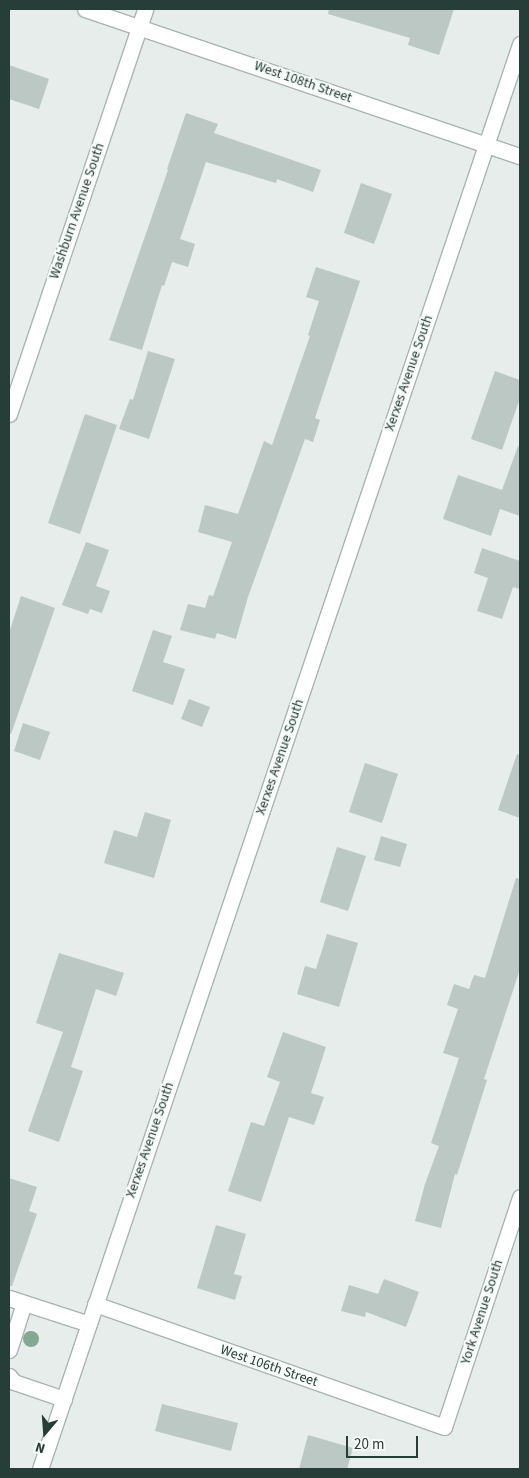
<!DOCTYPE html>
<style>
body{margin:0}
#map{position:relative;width:529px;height:1478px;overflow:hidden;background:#e6edea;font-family:"Source Sans 3",sans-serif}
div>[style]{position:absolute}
.building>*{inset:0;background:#bbc8c3}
.roads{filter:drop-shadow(1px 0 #a9b5b1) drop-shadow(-1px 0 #a9b5b1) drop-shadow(0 1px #a9b5b1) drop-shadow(0 -1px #a9b5b1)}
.minor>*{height:15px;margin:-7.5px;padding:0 7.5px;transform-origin:7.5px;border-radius:7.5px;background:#fff}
.trees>*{width:16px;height:16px;margin:-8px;border-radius:50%;background:#85a894}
span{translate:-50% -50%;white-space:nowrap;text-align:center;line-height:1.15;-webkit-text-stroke:4px #f6faf8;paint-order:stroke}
.street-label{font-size:14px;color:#273d38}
.frame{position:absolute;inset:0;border:10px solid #273d38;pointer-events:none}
.north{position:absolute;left:20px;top:1408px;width:50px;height:50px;-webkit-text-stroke:4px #f6faf8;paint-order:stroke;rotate:198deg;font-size:14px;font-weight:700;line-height:20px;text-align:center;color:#273d38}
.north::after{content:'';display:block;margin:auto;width:18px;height:22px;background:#273d38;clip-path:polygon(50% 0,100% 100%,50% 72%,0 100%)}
.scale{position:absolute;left:346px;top:1436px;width:72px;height:22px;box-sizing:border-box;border:2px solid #273d38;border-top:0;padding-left:6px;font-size:15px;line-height:18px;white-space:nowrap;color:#273d38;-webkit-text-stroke:4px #f6faf8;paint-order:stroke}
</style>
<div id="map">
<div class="building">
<i style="clip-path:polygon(329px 9px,454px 9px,439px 55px,408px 45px,410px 38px,328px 14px)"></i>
<i style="clip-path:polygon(9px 65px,49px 79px,39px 109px,9px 99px)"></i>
<i style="clip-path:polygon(186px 113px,218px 124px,214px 133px,321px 170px,313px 192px,277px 179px,276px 183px,206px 162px,180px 239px,195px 244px,188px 267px,172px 262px,164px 286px,162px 285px,142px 350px,109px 340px,168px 170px,167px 169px)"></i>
<i style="clip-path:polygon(361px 183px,392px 194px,374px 244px,344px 233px)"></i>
<i style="clip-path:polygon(316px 267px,360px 281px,315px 418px,320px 420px,313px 442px,305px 439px,248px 597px,236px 639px,217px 633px,215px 639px,180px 630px,188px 604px,205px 608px,209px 595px,213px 596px,232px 542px,198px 532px,205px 505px,238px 514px,264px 441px,272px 445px,310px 336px,308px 335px,319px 301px,306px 297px)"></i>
<i style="clip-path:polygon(148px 351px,175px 359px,149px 439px,119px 429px,130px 399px,133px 400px)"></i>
<i style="clip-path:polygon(495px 371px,520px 380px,520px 398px,502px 450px,471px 439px)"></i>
<i style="clip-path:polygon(85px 414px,117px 425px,80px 534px,48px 523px)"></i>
<i style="clip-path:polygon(518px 446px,520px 447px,520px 516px,500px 509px,491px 536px,443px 519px,458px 475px,502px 490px)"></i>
<i style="clip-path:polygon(86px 542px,109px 550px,96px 586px,110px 591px,102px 613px,90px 609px,88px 614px,62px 605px)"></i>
<i style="clip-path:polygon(482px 548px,520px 561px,520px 589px,513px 587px,502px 619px,477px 611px,488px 578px,474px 573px)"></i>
<i style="clip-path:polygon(21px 596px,55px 608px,11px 734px,9px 733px,9px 633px)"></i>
<i style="clip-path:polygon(153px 630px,172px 636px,163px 662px,185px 669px,173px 705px,132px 691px)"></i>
<i style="clip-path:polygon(189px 699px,210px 707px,202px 727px,181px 719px)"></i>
<i style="clip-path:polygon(23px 723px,50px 732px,40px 760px,14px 751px)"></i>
<i style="clip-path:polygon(517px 754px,520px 755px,520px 818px,498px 810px)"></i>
<i style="clip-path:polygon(365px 763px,398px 774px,382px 823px,349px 812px)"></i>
<i style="clip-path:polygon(145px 812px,171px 820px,154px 878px,104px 863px,114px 830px,137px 837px)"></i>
<i style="clip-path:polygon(381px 836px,407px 844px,400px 867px,374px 860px)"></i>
<i style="clip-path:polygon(337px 847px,366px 856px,348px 911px,320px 902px)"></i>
<i style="clip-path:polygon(516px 878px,520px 879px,520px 969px,484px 1079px,487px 1080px,457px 1175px,455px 1174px,441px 1228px,415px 1221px,425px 1184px,439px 1146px,431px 1143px,459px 1058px,443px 1053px,458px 1009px,447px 1005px,454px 984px,469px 989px,474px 975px,485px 978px)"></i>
<i style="clip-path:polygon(327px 934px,358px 943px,339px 1007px,297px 994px,305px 966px,316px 969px)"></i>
<i style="clip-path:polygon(59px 953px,124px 973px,116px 996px,96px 989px,71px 1067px,83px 1071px,59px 1142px,28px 1131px,63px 1032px,36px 1023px)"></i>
<i style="clip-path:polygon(283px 1032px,326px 1047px,311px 1093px,324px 1097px,314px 1125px,289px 1117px,261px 1202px,228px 1191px,251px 1122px,264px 1126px,280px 1082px,267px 1077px)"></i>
<i style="clip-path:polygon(9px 1178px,37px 1187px,29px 1211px,37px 1214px,12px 1286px,9px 1286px)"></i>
<i style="clip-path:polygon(216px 1225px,246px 1234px,234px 1274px,242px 1276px,235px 1300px,197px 1288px)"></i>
<i style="clip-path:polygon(384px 1279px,419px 1292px,406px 1327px,366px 1312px,365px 1317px,341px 1311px,349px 1285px,378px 1294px)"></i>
<i style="clip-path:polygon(162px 1404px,238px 1423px,231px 1451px,155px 1431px)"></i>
<i style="clip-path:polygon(308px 1435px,353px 1448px,347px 1469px,299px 1469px)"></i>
</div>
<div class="roads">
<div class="minor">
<i style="left:85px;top:9px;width:459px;rotate:18.7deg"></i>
<i style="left:9px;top:414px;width:427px;rotate:-71.4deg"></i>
<i style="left:9px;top:1298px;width:84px;rotate:18deg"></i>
<i style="left:95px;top:1304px;width:370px;rotate:19.4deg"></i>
<i style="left:444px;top:1427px;width:242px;rotate:-71.7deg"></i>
<i style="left:9px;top:1350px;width:49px;rotate:-72.3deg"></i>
<i style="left:9px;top:1376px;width:8px;rotate:50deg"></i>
<i style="left:14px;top:1382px;width:53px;rotate:18.8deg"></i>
<i style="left:40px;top:1469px;width:1504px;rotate:-71.38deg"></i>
</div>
</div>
<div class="trees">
<i style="left:31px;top:1339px"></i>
</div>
<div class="street-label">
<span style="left:303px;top:82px;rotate:19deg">West 108th Street</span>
<span style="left:77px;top:211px;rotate:-71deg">Washburn Avenue South</span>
<span style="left:409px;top:373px;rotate:-71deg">Xerxes Avenue South</span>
<span style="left:280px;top:757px;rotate:-71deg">Xerxes Avenue South</span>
<span style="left:150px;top:1140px;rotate:-71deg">Xerxes Avenue South</span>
<span style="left:482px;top:1312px;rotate:-72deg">York Avenue South</span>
<span style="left:269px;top:1366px;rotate:19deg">West 106th Street</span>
</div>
<div class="frame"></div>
<div class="north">N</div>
<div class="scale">20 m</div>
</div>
